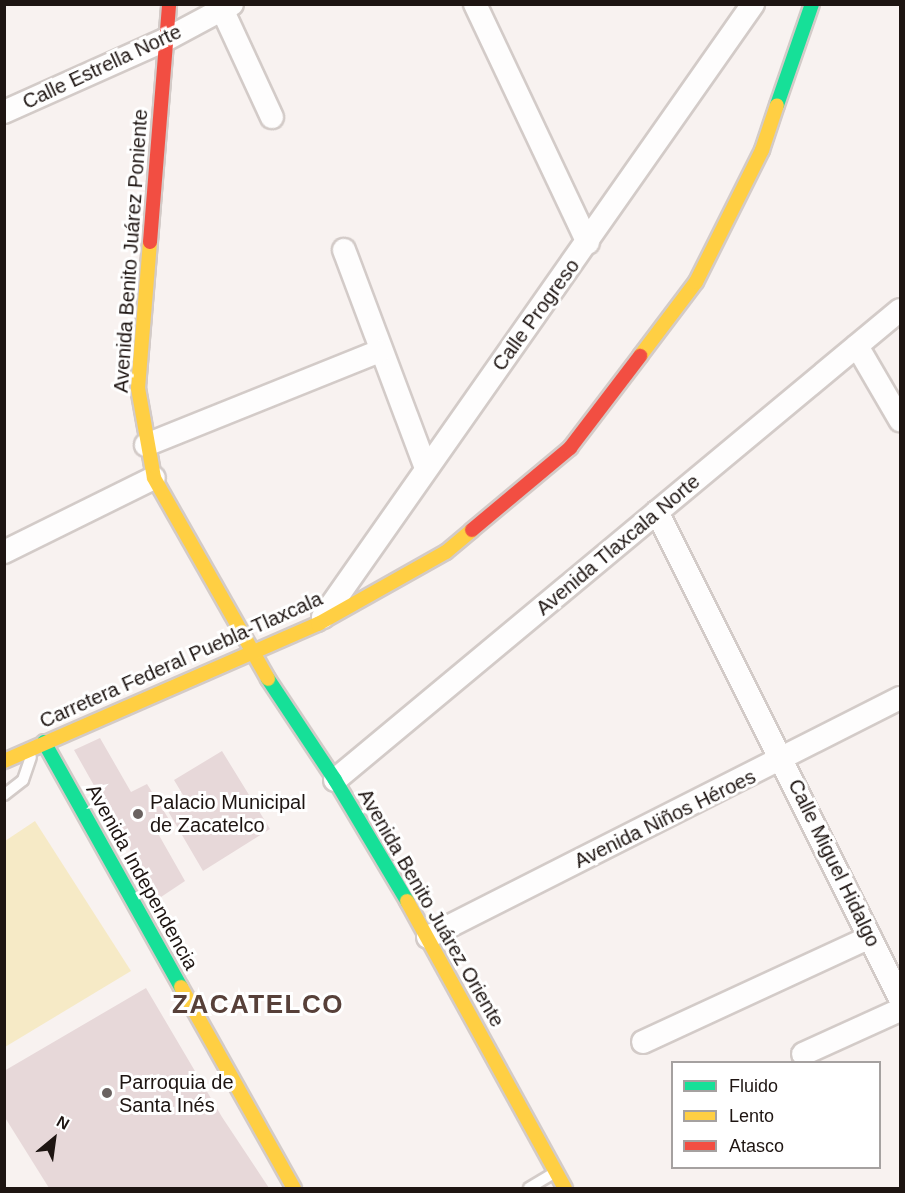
<!DOCTYPE html>
<meta charset="utf-8">
<style>
body{margin:0}
#map{position:relative;width:905px;height:1193px;overflow:hidden;background:#f8f2f0;font-family:Arial,sans-serif}
div>[style]{position:absolute}
.green>*{inset:0;background:#f6eac6}
.building>*{inset:0;background:#e7d8d9}
.roads{filter:drop-shadow(2px 0 #d3cbc8) drop-shadow(-2px 0 #d3cbc8) drop-shadow(0 2px #d3cbc8) drop-shadow(0 -2px #d3cbc8)}
.lane>*{height:10px;margin:-5px;padding:0 5px;transform-origin:5px;border-radius:5px;background:#fefdfd}
.street>*{height:22px;margin:-11px;padding:0 11px;transform-origin:11px;border-radius:11px;background:#fefdfd}
.fast>*{height:14px;margin:-7px;padding:0 7px;transform-origin:7px;border-radius:7px;background:#16e098}
.slow>*{height:14px;margin:-7px;padding:0 7px;transform-origin:7px;border-radius:7px;background:#ffcf43}
.jam>*{height:14px;margin:-7px;padding:0 7px;transform-origin:7px;border-radius:7px;background:#f24e42}
.dots>*{width:16px;height:16px;translate:-50% -50%;box-sizing:border-box;border:3px solid #fff;border-radius:50%}
span{translate:-50% -50%;white-space:nowrap;text-align:center;line-height:1.15;-webkit-text-stroke:6px #fff;paint-order:stroke}
.street-label{font-size:20px;color:#1e1512}
.poi-label{font-size:20px;color:#1e1512}
.left{translate:0 -50%;text-align:left}
.district-label{font-size:26px;color:#574039;font-weight:700;letter-spacing:1.5px}
.frame{position:absolute;inset:0;border:6px solid #1e1512;pointer-events:none}
.legend{position:absolute;left:671px;top:1061px;width:210px;height:108px;box-sizing:border-box;background:#fff;border:2px solid #a5a1a0;margin:0;padding:8px 10px;list-style:none;font-size:18px;color:#1e1512}
.legend li{display:flex;align-items:center;gap:12px;height:30px}
.legend b{width:30px;border:2px solid #a5a1a0}
.north{position:absolute;left:24px;top:1109px;width:60px;height:60px;-webkit-text-stroke:4px #fff;paint-order:stroke;rotate:29deg;font-size:16px;font-weight:700;line-height:24px;text-align:center;color:#1e1512}
.north::after{content:'';display:block;margin:auto;width:21px;height:27px;background:#1e1512;clip-path:polygon(50% 0,100% 100%,50% 72%,0 100%)}
</style>
<div id="map">
<div class="green">
<i style="clip-path:polygon(35px 821px,131px 971px,5px 1047px,5px 841px)"></i>
</div>
<div class="building">
<i style="clip-path:polygon(100px 738px,131px 792px,147px 784px,170px 821px,156px 830px,185px 881px,158px 899px,74px 750px)"></i>
<i style="clip-path:polygon(222px 751px,270px 829px,203px 871px,165px 806px,183px 795px,174px 780px)"></i>
<i style="clip-path:polygon(146px 988px,222px 1117px,269px 1188px,49px 1188px,4px 1116px,4px 1071px)"></i>
</div>
<div class="roads">
<div class="lane">
<i style="left:4px;top:795px;width:24px;rotate:-38deg"></i>
<i style="left:23px;top:780px;width:24px;rotate:-71deg"></i>
<i style="left:529px;top:1188px;width:29px;rotate:-31deg"></i>
</div>
<div class="street">
<i style="left:475px;top:4px;width:264px;rotate:64.7deg"></i>
<i style="left:222px;top:9px;width:119px;rotate:65.2deg"></i>
<i style="left:4px;top:112px;width:176px;rotate:-24.1deg"></i>
<i style="left:165px;top:40px;width:76px;rotate:-28.2deg"></i>
<i style="left:344px;top:250px;width:233px;rotate:69.4deg"></i>
<i style="left:857px;top:346px;width:86px;rotate:59.8deg"></i>
<i style="left:146px;top:445px;width:252px;rotate:-21.9deg"></i>
<i style="left:657px;top:512px;width:543px;rotate:63.43deg"></i>
<i style="left:4px;top:552px;width:167px;rotate:-26.3deg"></i>
<i style="left:323px;top:617px;width:749px;rotate:-54.95deg"></i>
<i style="left:335px;top:780px;width:735px;rotate:-39.76deg"></i>
<i style="left:428px;top:937px;width:529px;rotate:-26.86deg"></i>
<i style="left:643px;top:1042px;width:250px;rotate:-24.8deg"></i>
<i style="left:803px;top:1054px;width:107px;rotate:-24.4deg"></i>
</div>
<div class="fast">
<i style="left:777px;top:105px;width:107px;rotate:-70.9deg"></i>
<i style="left:268px;top:679px;width:121px;rotate:56.4deg"></i>
<i style="left:335px;top:780px;width:141px;rotate:59.2deg"></i>
<i style="left:44px;top:742px;width:281px;rotate:60.8deg"></i>
</div>
<div class="slow">
<i style="left:150px;top:242px;width:146px;rotate:94.7deg"></i>
<i style="left:138px;top:388px;width:91px;rotate:79.9deg"></i>
<i style="left:154px;top:478px;width:231px;rotate:60.4deg"></i>
<i style="left:640px;top:356px;width:93px;rotate:-52.9deg"></i>
<i style="left:696px;top:282px;width:148px;rotate:-63.4deg"></i>
<i style="left:762px;top:150px;width:47px;rotate:-71.6deg"></i>
<i style="left:4px;top:761px;width:343px;rotate:-23.6deg"></i>
<i style="left:318px;top:624px;width:147px;rotate:-29.4deg"></i>
<i style="left:446px;top:552px;width:34px;rotate:-40deg"></i>
<i style="left:407px;top:901px;width:328px;rotate:61.2deg"></i>
<i style="left:181px;top:987px;width:231px;rotate:60.7deg"></i>
</div>
<div class="jam">
<i style="left:150px;top:242px;width:239px;rotate:-85.4deg"></i>
<i style="left:472px;top:530px;width:128px;rotate:-39.9deg"></i>
<i style="left:570px;top:448px;width:116px;rotate:-52.7deg"></i>
</div>
</div>
<div class="dots">
<i style="left:138px;top:814px;background:#6a6260"></i>
<i style="left:107px;top:1093px;background:#6a6260"></i>
</div>
<div class="street-label">
<span style="left:102px;top:67px;rotate:-25deg">Calle Estrella Norte</span>
<span style="left:131px;top:251px;rotate:-86deg">Avenida Benito Juárez Poniente</span>
<span style="left:536px;top:315px;rotate:-54deg">Calle Progreso</span>
<span style="left:618px;top:545px;rotate:-40deg">Avenida Tlaxcala Norte</span>
<span style="left:181px;top:660px;rotate:-24deg">Carretera Federal Puebla-Tlaxcala</span>
<span style="left:665px;top:819px;rotate:-26deg">Avenida Niños Héroes</span>
<span style="left:834px;top:863px;rotate:64deg">Calle Miguel Hidalgo</span>
<span style="left:142px;top:877px;rotate:61deg">Avenida Independencia</span>
<span style="left:431px;top:908px;rotate:60deg">Avenida Benito Juárez Oriente</span>
</div>
<div class="poi-label">
<span class="left" style="left:150px;top:814px">Palacio Municipal<br>de Zacatelco</span>
<span class="left" style="left:119px;top:1094px">Parroquia de<br>Santa Inés</span>
</div>
<div class="district-label">
<span style="left:258px;top:1005px">ZACATELCO</span>
</div>
<div class="frame"></div>
<ul class="legend">
<li><b style="height:8px;background:#16e098"></b>Fluido</li>
<li><b style="height:8px;background:#ffcf43"></b>Lento</li>
<li><b style="height:8px;background:#f24e42"></b>Atasco</li>
</ul>
<div class="north">N</div>
</div>
